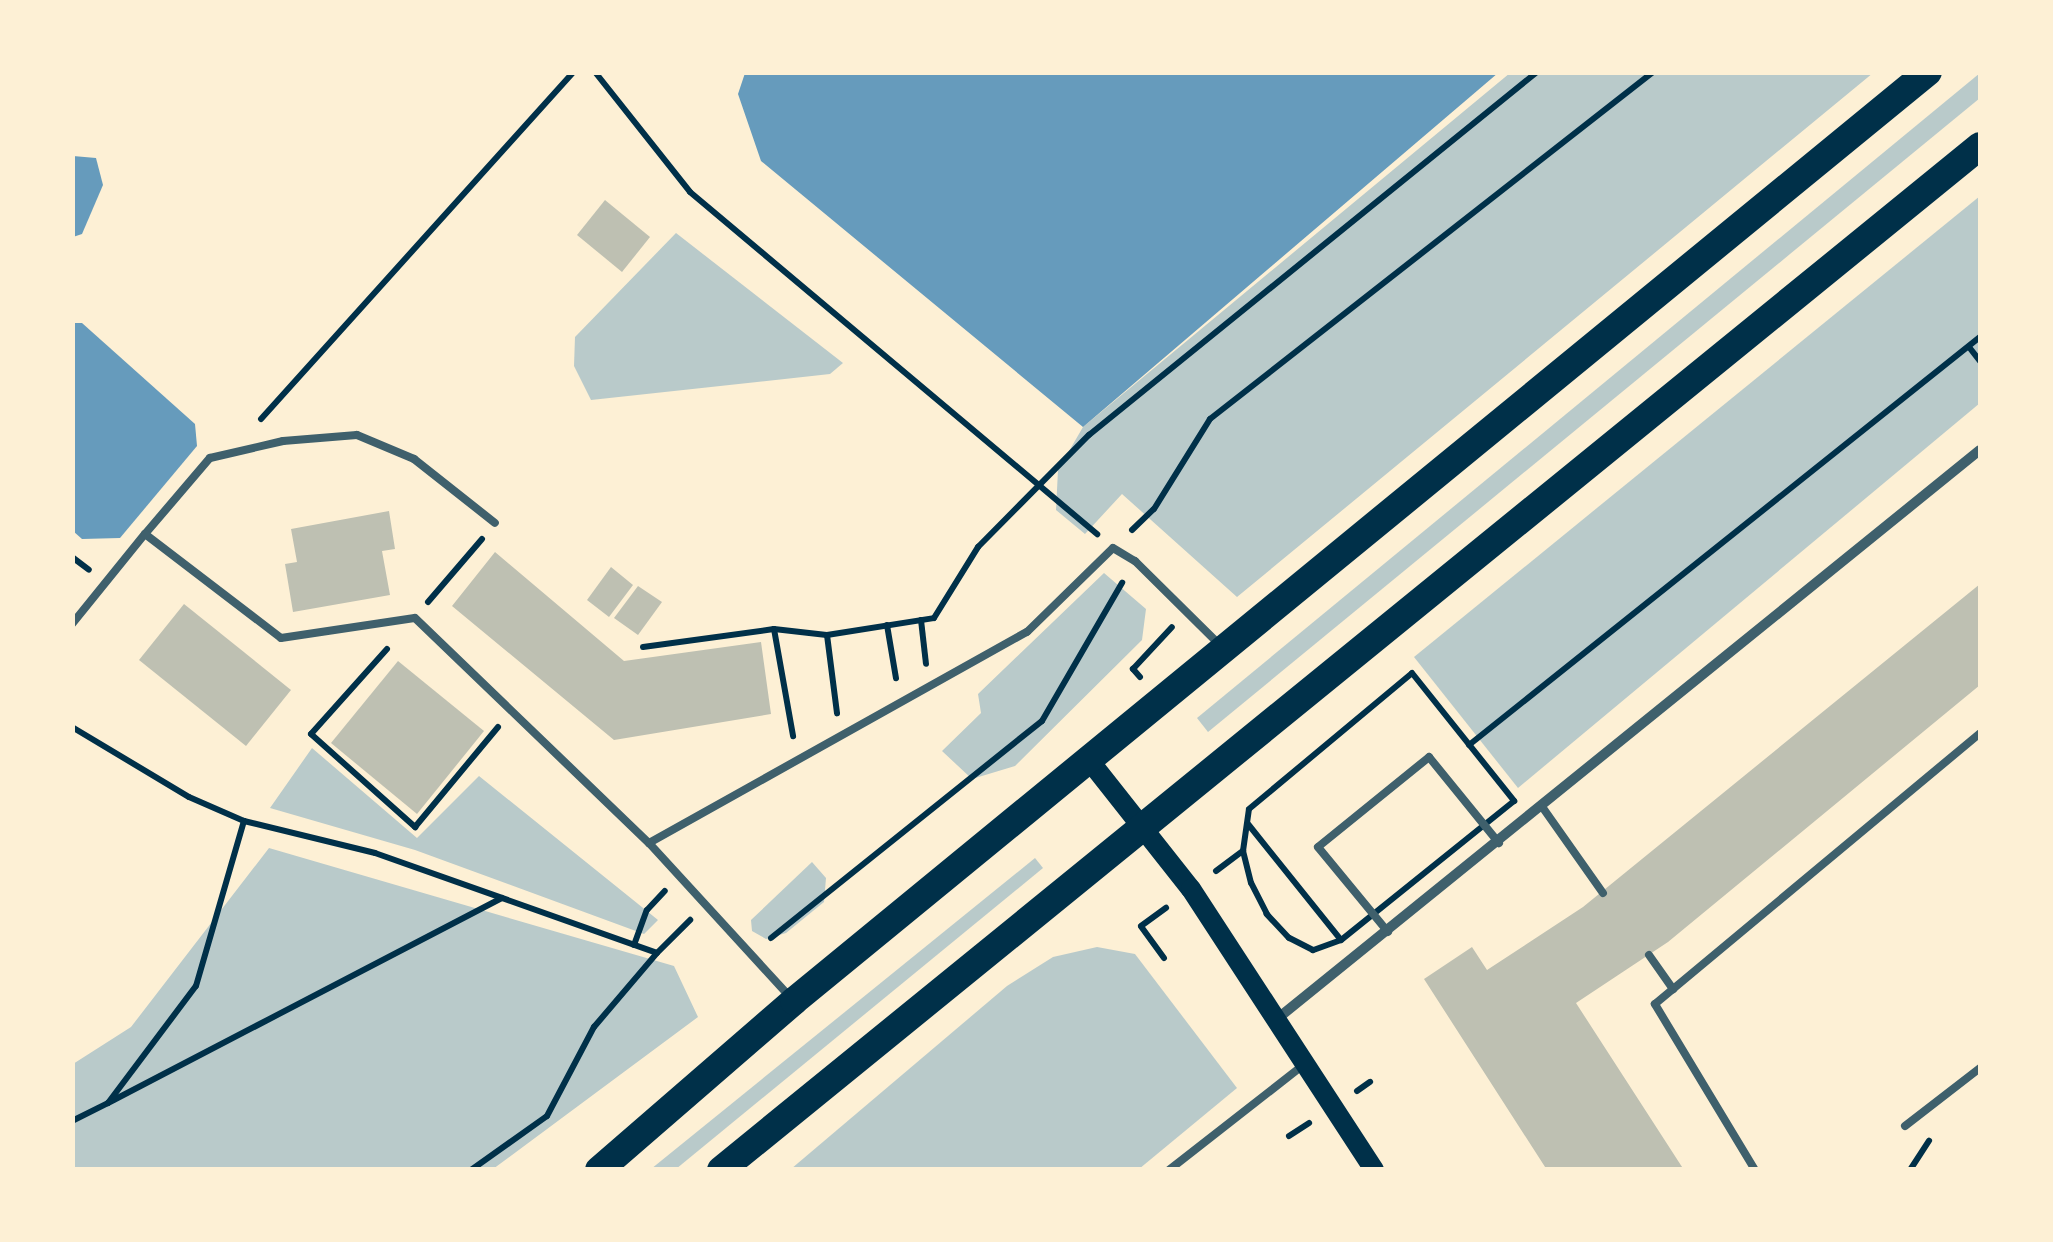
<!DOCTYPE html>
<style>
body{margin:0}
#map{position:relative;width:2053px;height:1242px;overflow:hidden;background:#fdf0d5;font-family:"Source Sans 3",sans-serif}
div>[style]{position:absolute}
.green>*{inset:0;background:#b9caca}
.water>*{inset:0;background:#669bbc}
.building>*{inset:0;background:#bec0b2}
.path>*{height:6px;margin:-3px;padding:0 3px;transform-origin:3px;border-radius:3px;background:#003049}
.service>*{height:8px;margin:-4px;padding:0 4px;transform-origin:4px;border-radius:4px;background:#3f606c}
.minor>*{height:10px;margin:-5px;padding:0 5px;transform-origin:5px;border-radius:5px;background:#3f606c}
.secondary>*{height:20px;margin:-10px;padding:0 10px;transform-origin:10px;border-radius:10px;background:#003049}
.trunk>*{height:28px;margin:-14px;padding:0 14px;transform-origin:14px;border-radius:14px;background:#003049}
span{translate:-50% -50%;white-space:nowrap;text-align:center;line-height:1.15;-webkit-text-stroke:10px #fdf0d5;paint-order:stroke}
.frame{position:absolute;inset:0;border:75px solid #fdf0d5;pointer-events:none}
</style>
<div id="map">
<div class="green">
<i style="clip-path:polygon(1510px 73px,1873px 73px,1237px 597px,1122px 494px,1085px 534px,1056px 510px,1058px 470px,1083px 427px)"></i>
<i style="clip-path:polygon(1980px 73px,1980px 98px,1208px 732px,1197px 718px)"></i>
<i style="clip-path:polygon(1980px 196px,1980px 403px,1518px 788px,1414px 657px)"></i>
<i style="clip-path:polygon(676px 233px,843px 363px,830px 374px,591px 400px,574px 366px,575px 337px)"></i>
<i style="clip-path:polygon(1104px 573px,1146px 609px,1142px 640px,1015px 766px,972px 779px,942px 751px,981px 713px,978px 694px)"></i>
<i style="clip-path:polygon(312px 748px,417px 838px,479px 776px,658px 920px,644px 934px,415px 850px,270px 808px)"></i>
<i style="clip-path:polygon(269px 848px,674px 966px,698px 1017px,493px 1169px,73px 1170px,73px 1064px,131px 1027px)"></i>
<i style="clip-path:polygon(1035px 858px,1043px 868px,676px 1169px,651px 1169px)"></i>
<i style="clip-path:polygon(812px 862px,826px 878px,824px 902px,786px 933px,766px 939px,752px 931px,751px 920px)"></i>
<i style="clip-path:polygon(1097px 947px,1135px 954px,1237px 1088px,1139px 1169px,791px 1169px,1007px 986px,1053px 957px)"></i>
</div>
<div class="water">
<i style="clip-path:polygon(745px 73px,745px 72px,1498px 73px,1083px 427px,761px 161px,738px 94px)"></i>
<i style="clip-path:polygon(73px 156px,96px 158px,103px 185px,82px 234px,73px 237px)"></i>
<i style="clip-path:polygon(73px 323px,82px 323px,195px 424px,197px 446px,120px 538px,82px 539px,73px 531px)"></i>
</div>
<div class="building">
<i style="clip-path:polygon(605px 200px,650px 237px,622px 272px,577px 235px)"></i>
<i style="clip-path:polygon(389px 511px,395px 549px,382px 551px,390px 595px,293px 612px,285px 564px,297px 562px,291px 529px)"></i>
<i style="clip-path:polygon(495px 552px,624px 661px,761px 642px,771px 714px,614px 740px,452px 606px)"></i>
<i style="clip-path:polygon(611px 567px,633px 585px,609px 617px,587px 600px)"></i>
<i style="clip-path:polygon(1980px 584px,1980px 685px,1668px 942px,1576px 1003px,1684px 1170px,1547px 1170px,1424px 979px,1472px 947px,1487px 970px,1583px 907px)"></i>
<i style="clip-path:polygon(638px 586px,662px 602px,638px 635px,614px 618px)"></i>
<i style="clip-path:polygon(184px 604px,291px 690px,246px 746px,139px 660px)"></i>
<i style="clip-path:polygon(398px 661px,484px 731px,417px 814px,331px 743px)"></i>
</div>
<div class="path">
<i style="left:595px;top:72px;width:153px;rotate:51.6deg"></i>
<i style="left:690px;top:192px;width:532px;rotate:40.04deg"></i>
<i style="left:1969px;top:347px;width:18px;rotate:52deg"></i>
<i style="left:261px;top:419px;width:467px;rotate:-48deg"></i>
<i style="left:1132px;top:530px;width:30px;rotate:-44deg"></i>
<i style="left:1154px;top:509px;width:106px;rotate:-58.1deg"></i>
<i style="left:1210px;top:419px;width:563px;rotate:-38.07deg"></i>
<i style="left:72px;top:557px;width:21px;rotate:37deg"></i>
<i style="left:428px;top:602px;width:83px;rotate:-49.4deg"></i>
<i style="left:921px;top:620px;width:44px;rotate:83.5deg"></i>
<i style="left:887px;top:625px;width:54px;rotate:80.4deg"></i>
<i style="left:774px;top:629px;width:109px;rotate:79.9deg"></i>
<i style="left:827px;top:635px;width:79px;rotate:82.7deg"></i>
<i style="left:643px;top:647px;width:132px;rotate:-7.8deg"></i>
<i style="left:774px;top:629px;width:53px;rotate:6.5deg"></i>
<i style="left:827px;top:635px;width:108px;rotate:-9deg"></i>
<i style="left:934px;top:618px;width:84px;rotate:-58.2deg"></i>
<i style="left:978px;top:547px;width:158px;rotate:-45.3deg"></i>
<i style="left:1089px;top:435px;width:577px;rotate:-39.02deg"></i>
<i style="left:387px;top:649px;width:114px;rotate:131.8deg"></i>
<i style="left:311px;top:734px;width:140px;rotate:41.8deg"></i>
<i style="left:415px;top:827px;width:130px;rotate:-50.3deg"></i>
<i style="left:1412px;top:673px;width:164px;rotate:51.4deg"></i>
<i style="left:1514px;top:801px;width:222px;rotate:141.2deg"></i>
<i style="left:1341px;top:940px;width:30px;rotate:160deg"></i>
<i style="left:1313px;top:950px;width:27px;rotate:-153deg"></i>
<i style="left:1289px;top:938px;width:33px;rotate:-133deg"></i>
<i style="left:1267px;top:914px;width:35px;rotate:-117deg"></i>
<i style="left:1251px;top:883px;width:33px;rotate:-104deg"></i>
<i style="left:1243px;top:851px;width:42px;rotate:-81.9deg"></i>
<i style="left:1249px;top:809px;width:212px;rotate:-39.8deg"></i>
<i style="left:1140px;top:677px;width:11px;rotate:-131deg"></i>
<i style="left:1133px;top:669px;width:57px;rotate:-47.1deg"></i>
<i style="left:72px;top:727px;width:136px;rotate:30.9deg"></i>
<i style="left:189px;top:797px;width:60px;rotate:23.6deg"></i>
<i style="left:244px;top:821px;width:135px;rotate:13.7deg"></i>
<i style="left:375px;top:853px;width:299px;rotate:19.5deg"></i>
<i style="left:657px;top:953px;width:47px;rotate:-45deg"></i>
<i style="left:1469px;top:745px;width:654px;rotate:-38.61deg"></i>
<i style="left:1248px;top:824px;width:147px;rotate:51.3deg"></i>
<i style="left:1216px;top:871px;width:34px;rotate:-37deg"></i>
<i style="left:771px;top:938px;width:347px;rotate:-38.7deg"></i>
<i style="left:1042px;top:721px;width:160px;rotate:-59.9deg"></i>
<i style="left:634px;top:945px;width:37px;rotate:-70deg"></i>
<i style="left:647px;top:910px;width:26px;rotate:-47deg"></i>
<i style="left:1164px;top:958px;width:39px;rotate:-126deg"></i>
<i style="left:1141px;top:926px;width:31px;rotate:-36deg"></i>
<i style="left:1357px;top:1091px;width:16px;rotate:-35deg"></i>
<i style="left:108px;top:1103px;width:444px;rotate:-27.5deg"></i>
<i style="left:72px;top:1121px;width:40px;rotate:-26.6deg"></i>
<i style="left:108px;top:1103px;width:146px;rotate:-53.1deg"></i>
<i style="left:196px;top:986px;width:172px;rotate:-73.8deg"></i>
<i style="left:1289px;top:1136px;width:24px;rotate:-33deg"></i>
<i style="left:471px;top:1170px;width:93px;rotate:-35.4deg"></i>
<i style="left:547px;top:1116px;width:101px;rotate:-62.2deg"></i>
<i style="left:594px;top:1027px;width:97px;rotate:-49.6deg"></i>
<i style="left:1910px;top:1170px;width:35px;rotate:-57deg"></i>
</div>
<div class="service">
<i style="left:145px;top:534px;width:100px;rotate:-49.5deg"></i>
<i style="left:210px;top:458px;width:75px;rotate:-13.1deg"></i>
<i style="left:283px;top:441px;width:74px;rotate:-4.6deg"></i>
<i style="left:357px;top:435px;width:62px;rotate:22.8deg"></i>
<i style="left:414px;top:459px;width:103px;rotate:38.3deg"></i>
<i style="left:72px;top:624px;width:116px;rotate:-51deg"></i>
<i style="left:145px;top:534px;width:171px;rotate:37.4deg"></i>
<i style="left:281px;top:638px;width:135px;rotate:-8.5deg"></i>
<i style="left:415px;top:618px;width:325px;rotate:43.9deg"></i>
<i style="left:1543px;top:808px;width:104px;rotate:54.8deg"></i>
<i style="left:1388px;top:932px;width:110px;rotate:-129.5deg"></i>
<i style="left:1318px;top:847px;width:143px;rotate:-39deg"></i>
<i style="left:1429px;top:757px;width:111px;rotate:50.9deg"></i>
<i style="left:1649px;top:955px;width:42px;rotate:54.8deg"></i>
<i style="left:791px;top:998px;width:210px;rotate:-132.5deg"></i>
<i style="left:649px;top:843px;width:433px;rotate:-29.2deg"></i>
<i style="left:1027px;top:632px;width:120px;rotate:-44.3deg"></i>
<i style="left:1113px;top:548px;width:26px;rotate:31deg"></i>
<i style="left:1135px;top:561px;width:121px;rotate:44.7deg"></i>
<i style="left:1905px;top:1126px;width:95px;rotate:-37.7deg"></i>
<i style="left:1169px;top:1170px;width:169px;rotate:-38deg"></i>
<i style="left:1755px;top:1170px;width:194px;rotate:-121.1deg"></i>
<i style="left:1655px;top:1004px;width:423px;rotate:-39.8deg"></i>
</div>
<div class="minor">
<i style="left:1277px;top:1019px;width:904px;rotate:-38.99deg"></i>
</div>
<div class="secondary">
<i style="left:1089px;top:760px;width:164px;rotate:51.7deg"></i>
<i style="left:1191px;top:889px;width:335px;rotate:56.9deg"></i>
</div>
<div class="trunk">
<i style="left:599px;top:1170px;width:258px;rotate:-40.9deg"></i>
<i style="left:794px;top:1001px;width:1466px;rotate:-39.33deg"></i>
<i style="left:721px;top:1170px;width:1623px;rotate:-39.12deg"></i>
</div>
<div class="frame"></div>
</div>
